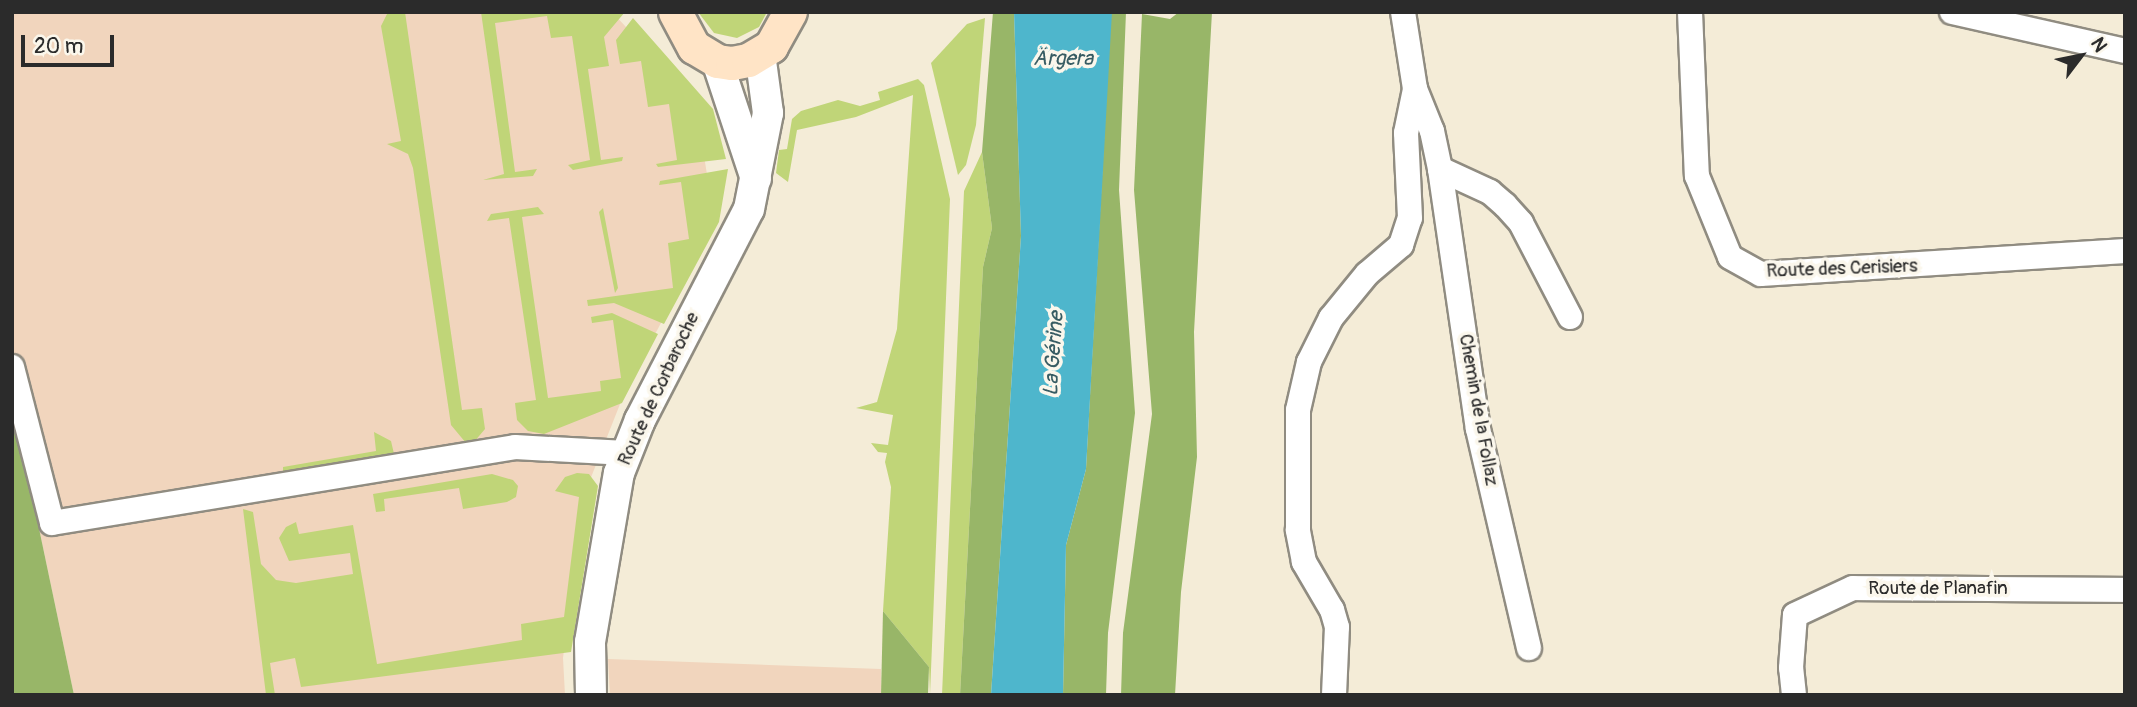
<!DOCTYPE html>
<meta charset="utf-8">
<style>
body{margin:0}
#map{position:relative;width:2137px;height:707px;overflow:hidden;background:#f4ecd7;font-family:Pangolin,sans-serif}
div>[style]{position:absolute}
.built>*{inset:0;background:#f1d5bd}
.green>*{inset:0;background:#c0d578}
.forest>*{inset:0;background:#98b668}
.water>*{inset:0;background:#4eb6cc}
.roads{filter:drop-shadow(2px 0 #908c81) drop-shadow(-2px 0 #908c81) drop-shadow(0 2px #908c81) drop-shadow(0 -2px #908c81)}
.minor>*{height:24px;margin:-12px;padding:0 12px;transform-origin:12px;border-radius:12px;background:#fff}
.tertiary>*{height:30px;margin:-15px;padding:0 15px;transform-origin:15px;border-radius:15px;background:#fff}
.secondary>*{height:33px;margin:-16.5px;padding:0 16.5px;transform-origin:16.5px;border-radius:16.5px;background:#ffe4c6}
span{translate:-50% -50%;white-space:nowrap;text-align:center;line-height:1.15;-webkit-text-stroke:7px #fbf7ec;paint-order:stroke}
.street-label{font-size:19px;color:#2b2b2b}
.water-label{font-size:21px;color:#375c63;font-style:italic}
.frame{position:absolute;inset:0;border:14px solid #2b2b2b;pointer-events:none}
.north{position:absolute;left:2046px;top:21px;width:70px;height:70px;-webkit-text-stroke:5px #fbf7ec;paint-order:stroke;rotate:58deg;font-size:19px;font-weight:700;line-height:28px;text-align:center;color:#2b2b2b}
.north::after{content:'';display:block;margin:auto;width:24px;height:32px;background:#2b2b2b;clip-path:polygon(50% 0,100% 100%,50% 72%,0 100%)}
.scale{position:absolute;left:21px;top:35px;width:93px;height:32px;box-sizing:border-box;border:4px solid #2b2b2b;border-top:0;padding-left:9px;font-size:21px;line-height:24px;white-space:nowrap;color:#2b2b2b;-webkit-text-stroke:5px #fbf7ec;paint-order:stroke}
</style>
<div id="map">
<div class="built">
<i style="clip-path:polygon(12px 12px,612px 12px,695px 101px,712px 205px,698px 253px,626px 389px,586px 490px,563px 658px,565px 695px,74px 695px,12px 400px)"></i>
<i style="clip-path:polygon(608px 659px,881px 669px,881px 695px,610px 695px)"></i>
</div>
<div class="green">
<i style="clip-path:polygon(388px 12px,405px 12px,462px 410px,482px 408px,485px 429px,474px 442px,466px 443px,451px 425px,413px 168px,408px 154px,387px 144px,401px 141px,381px 26px)"></i>
<i style="clip-path:polygon(481px 12px,625px 12px,604px 37px,609px 66px,588px 69px,601px 160px,623px 157px,622px 161px,573px 170px,568px 165px,590px 160px,572px 36px,551px 38px,547px 16px,495px 23px,515px 172px,537px 169px,533px 176px,483px 180px,504px 174px)"></i>
<i style="clip-path:polygon(698px 12px,767px 12px,759px 27px,737px 38px,714px 33px)"></i>
<i style="clip-path:polygon(633px 18px,713px 109px,726px 159px,658px 167px,656px 164px,677px 160px,669px 104px,648px 107px,641px 61px,620px 64px,616px 40px)"></i>
<i style="clip-path:polygon(985px 18px,976px 125px,966px 165px,958px 175px,931px 63px,967px 24px)"></i>
<i style="clip-path:polygon(918px 79px,924px 85px,950px 199px,930px 695px,929px 667px,883px 611px,891px 487px,885px 462px,887px 453px,878px 452px,871px 443px,888px 445px,893px 415px,856px 408px,877px 402px,897px 329px,913px 95px,856px 117px,797px 130px,788px 182px,776px 173px,779px 150px,787px 149px,792px 119px,801px 111px,838px 100px,860px 106px,880px 100px,878px 92px)"></i>
<i style="clip-path:polygon(982px 152px,992px 228px,983px 267px,960px 695px,942px 695px,964px 191px)"></i>
<i style="clip-path:polygon(728px 169px,719px 222px,664px 324px,614px 303px,588px 306px,587px 300px,673px 288px,668px 243px,689px 239px,681px 182px,659px 185px,660px 181px)"></i>
<i style="clip-path:polygon(538px 207px,544px 214px,522px 217px,548px 398px,601px 391px,600px 381px,621px 378px,613px 320px,592px 323px,591px 317px,612px 313px,658px 334px,622px 403px,544px 434px,528px 431px,517px 420px,515px 403px,536px 400px,509px 218px,487px 221px,491px 214px)"></i>
<i style="clip-path:polygon(603px 208px,618px 288px,615px 293px,599px 212px)"></i>
<i style="clip-path:polygon(374px 432px,391px 441px,395px 458px,283px 477px,283px 467px,376px 451px)"></i>
<i style="clip-path:polygon(577px 473px,589px 474px,598px 486px,571px 652px,301px 687px,295px 658px,270px 663px,275px 695px,266px 695px,243px 509px,253px 512px,261px 564px,276px 580px,296px 583px,353px 574px,350px 553px,289px 561px,279px 538px,286px 527px,296px 522px,299px 534px,353px 525px,377px 664px,522px 640px,521px 624px,564px 617px,579px 497px,555px 491px,565px 477px)"></i>
<i style="clip-path:polygon(492px 474px,513px 480px,518px 486px,516px 497px,507px 502px,463px 509px,459px 488px,384px 499px,385px 511px,376px 512px,373px 494px)"></i>
</div>
<div class="forest">
<i style="clip-path:polygon(993px 12px,1014px 12px,1021px 236px,991px 695px,960px 695px,983px 267px,992px 228px,982px 152px)"></i>
<i style="clip-path:polygon(1111px 12px,1126px 12px,1119px 190px,1135px 413px,1108px 633px,1106px 695px,1063px 695px,1066px 545px,1086px 469px)"></i>
<i style="clip-path:polygon(1179px 12px,1212px 12px,1194px 332px,1197px 457px,1181px 592px,1175px 695px,1121px 695px,1123px 633px,1152px 414px,1134px 190px,1142px 14px,1170px 19px)"></i>
<i style="clip-path:polygon(12px 400px,74px 695px,12px 695px)"></i>
<i style="clip-path:polygon(883px 611px,929px 667px,928px 695px,881px 695px)"></i>
</div>
<div class="water">
<i style="clip-path:polygon(1014px 12px,1112px 12px,1086px 469px,1066px 545px,1063px 695px,991px 695px,1021px 236px)"></i>
</div>
<div class="roads">
<div class="minor">
<i style="left:1403px;top:12px;width:78px;rotate:81.1deg"></i>
<i style="left:1415px;top:89px;width:45px;rotate:68deg"></i>
<i style="left:1432px;top:131px;width:39px;rotate:78deg"></i>
<i style="left:1440px;top:169px;width:263px;rotate:81.7deg"></i>
<i style="left:1478px;top:429px;width:225px;rotate:76.9deg"></i>
<i style="left:1690px;top:12px;width:164px;rotate:87.6deg"></i>
<i style="left:1697px;top:176px;width:87px;rotate:67.8deg"></i>
<i style="left:1730px;top:257px;width:35px;rotate:29deg"></i>
<i style="left:1761px;top:274px;width:365px;rotate:-3.6deg"></i>
<i style="left:1952px;top:12px;width:177px;rotate:12.7deg"></i>
<i style="left:1440px;top:169px;width:55px;rotate:24.7deg"></i>
<i style="left:1490px;top:192px;width:20px;rotate:41deg"></i>
<i style="left:1505px;top:205px;width:24px;rotate:48deg"></i>
<i style="left:1521px;top:223px;width:106px;rotate:62.5deg"></i>
<i style="left:12px;top:367px;width:161px;rotate:75.6deg"></i>
<i style="left:52px;top:523px;width:469px;rotate:-9.3deg"></i>
<i style="left:515px;top:447px;width:111px;rotate:3.1deg"></i>
<i style="left:1334px;top:695px;width:68px;rotate:-87.5deg"></i>
<i style="left:1337px;top:627px;width:18px;rotate:-106deg"></i>
<i style="left:1332px;top:610px;width:56px;rotate:-120.3deg"></i>
<i style="left:1304px;top:562px;width:33px;rotate:-101deg"></i>
<i style="left:1298px;top:530px;width:120px;rotate:-90deg"></i>
<i style="left:1298px;top:410px;width:49px;rotate:-77.1deg"></i>
<i style="left:1309px;top:362px;width:49px;rotate:-63.4deg"></i>
<i style="left:1331px;top:318px;width:57px;rotate:-50.7deg"></i>
<i style="left:1367px;top:274px;width:45px;rotate:-40.5deg"></i>
<i style="left:1401px;top:245px;width:28px;rotate:-72deg"></i>
<i style="left:1410px;top:218px;width:85px;rotate:-92.7deg"></i>
<i style="left:1406px;top:133px;width:45px;rotate:-78.4deg"></i>
<i style="left:1794px;top:695px;width:27px;rotate:-96deg"></i>
<i style="left:1791px;top:668px;width:53px;rotate:-85.7deg"></i>
<i style="left:1795px;top:615px;width:64px;rotate:-25deg"></i>
<i style="left:1853px;top:588px;width:272px;rotate:0.4deg"></i>
</div>
<div class="tertiary">
<i style="left:717px;top:61px;width:124px;rotate:71.7deg"></i>
<i style="left:591px;top:695px;width:53px;rotate:-91.1deg"></i>
<i style="left:590px;top:642px;width:171px;rotate:-80.3deg"></i>
<i style="left:619px;top:473px;width:57px;rotate:-68.4deg"></i>
<i style="left:640px;top:420px;width:237px;rotate:-62.7deg"></i>
<i style="left:749px;top:209px;width:98px;rotate:-78.8deg"></i>
<i style="left:768px;top:113px;width:60px;rotate:-97.7deg"></i>
</div>
<div class="secondary">
<i style="left:675px;top:12px;width:40px;rotate:62deg"></i>
<i style="left:694px;top:47px;width:27px;rotate:31deg"></i>
<i style="left:717px;top:61px;width:15px;rotate:8deg"></i>
<i style="left:732px;top:63px;width:16px;rotate:-11deg"></i>
<i style="left:748px;top:60px;width:27px;rotate:-31deg"></i>
<i style="left:771px;top:46px;width:39px;rotate:-61deg"></i>
</div>
</div>
<div class="street-label">
<span style="left:1842px;top:269px;rotate:-2deg">Route des Cerisiers</span>
<span style="left:659px;top:389px;rotate:-65deg">Route de Corbaroche</span>
<span style="left:1478px;top:410px;rotate:80deg">Chemin de la Follaz</span>
<span style="left:1938px;top:589px">Route de Planafin</span>
</div>
<div class="water-label">
<span style="left:1063px;top:59px">Ärgera</span>
<span style="left:1054px;top:354px;rotate:-86deg">La Gérine</span>
</div>
<div class="frame"></div>
<div class="north">N</div>
<div class="scale">20 m</div>
</div>
